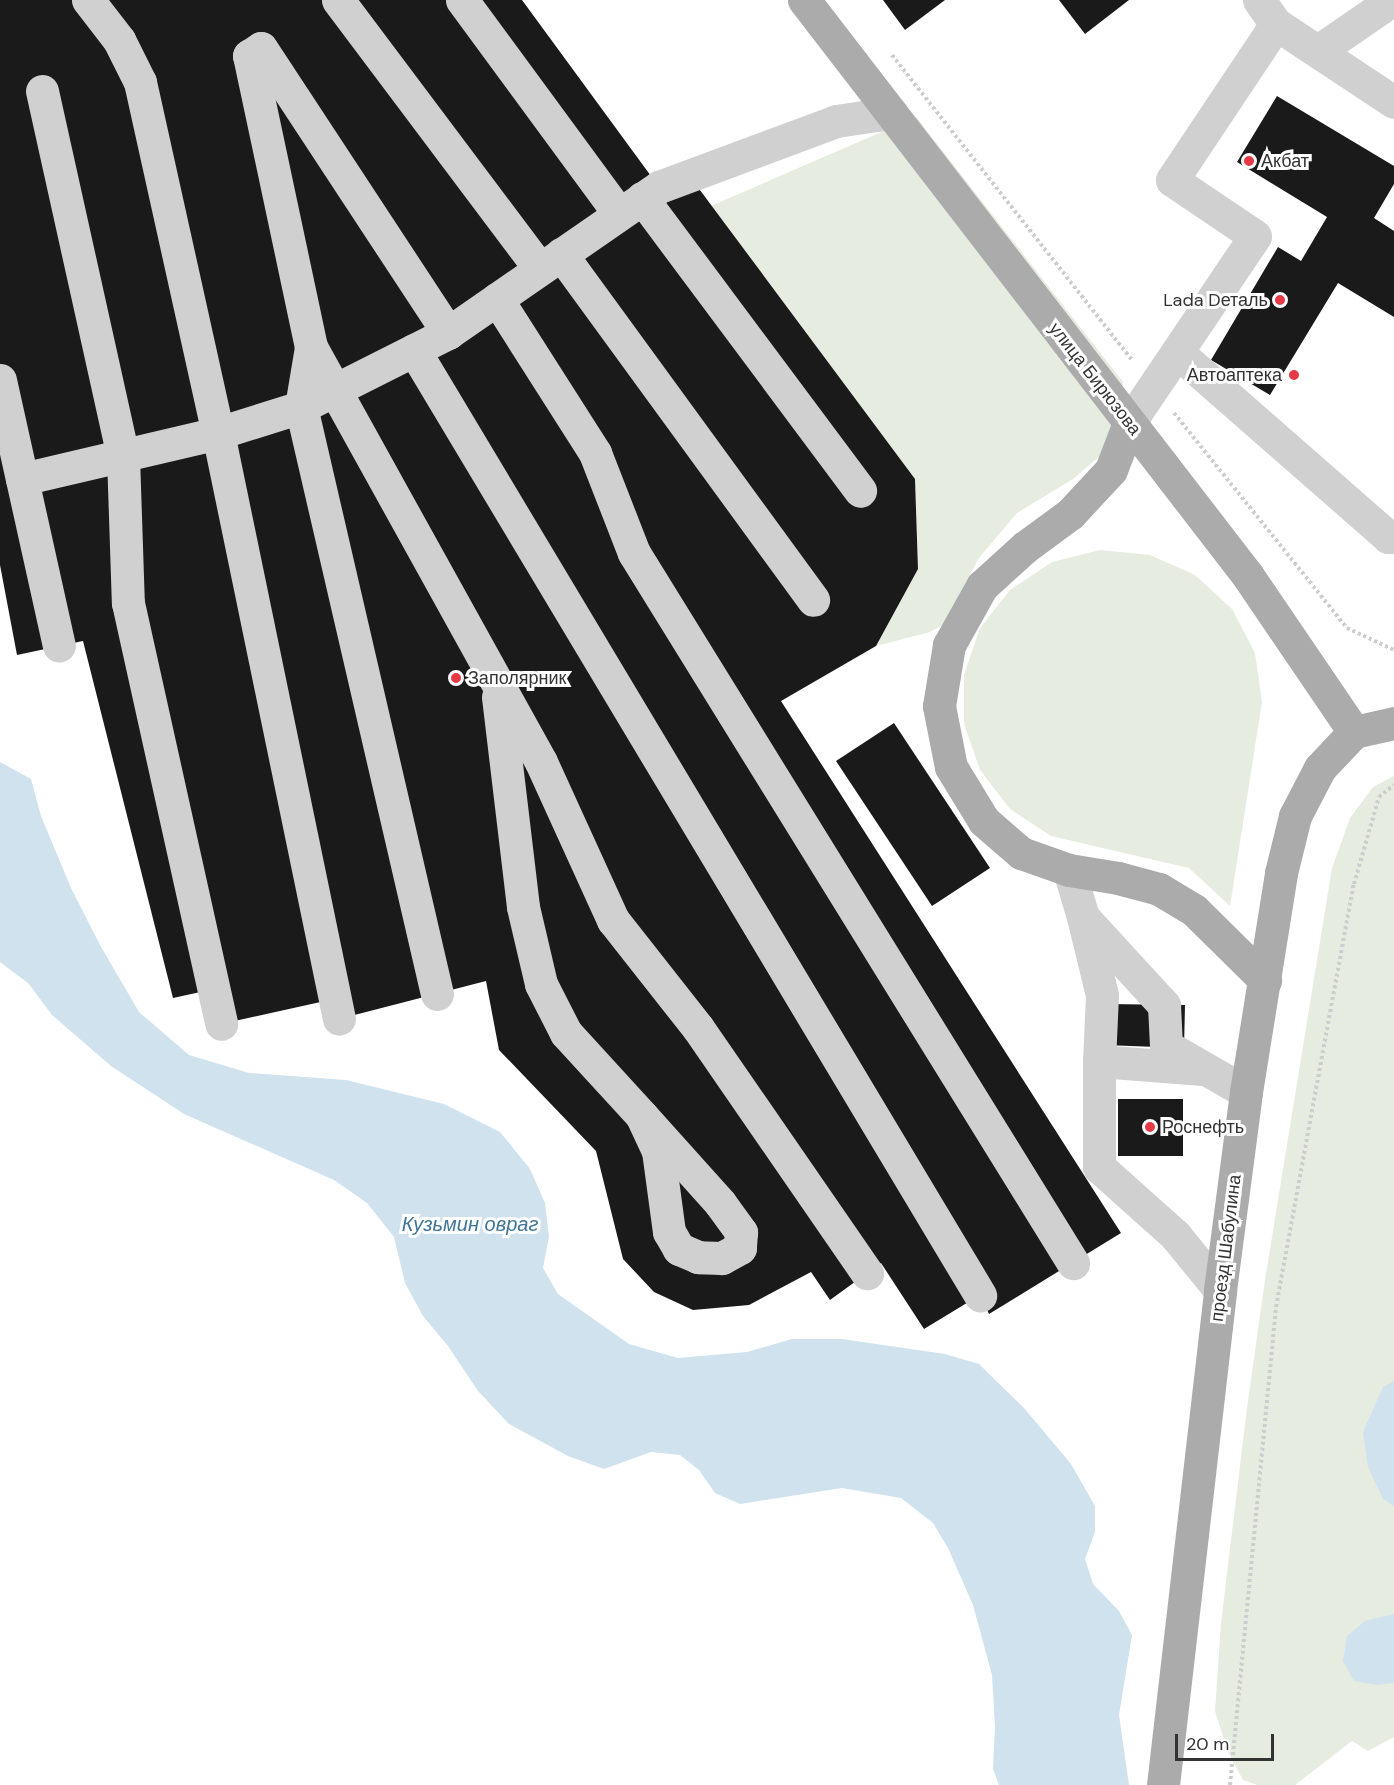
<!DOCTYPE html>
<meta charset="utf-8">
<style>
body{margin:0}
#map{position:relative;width:1394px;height:1785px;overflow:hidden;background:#fff;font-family:"DM Sans",sans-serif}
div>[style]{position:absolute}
.green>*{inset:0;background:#e6ecdf}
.water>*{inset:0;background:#cfe2ee}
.building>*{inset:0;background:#1a1a1a}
.path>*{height:4px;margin-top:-2px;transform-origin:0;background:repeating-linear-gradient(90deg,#cdcdcd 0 3px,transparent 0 6px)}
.minor>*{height:33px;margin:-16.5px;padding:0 16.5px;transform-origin:16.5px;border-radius:16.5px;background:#d0d0d0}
.major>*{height:33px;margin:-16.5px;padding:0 16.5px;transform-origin:16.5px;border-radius:16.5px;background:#ababab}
.dots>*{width:16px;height:16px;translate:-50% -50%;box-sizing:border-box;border:3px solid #fff;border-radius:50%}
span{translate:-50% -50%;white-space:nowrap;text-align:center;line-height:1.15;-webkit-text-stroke:6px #fff;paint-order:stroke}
.poi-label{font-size:18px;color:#333}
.left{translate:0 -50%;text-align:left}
.right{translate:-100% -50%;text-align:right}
.street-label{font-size:18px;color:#333}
.water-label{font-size:20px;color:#3f7597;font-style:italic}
.scale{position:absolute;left:1175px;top:1734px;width:99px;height:27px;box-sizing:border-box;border:3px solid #333;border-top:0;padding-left:8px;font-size:18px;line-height:21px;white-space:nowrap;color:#333;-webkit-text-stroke:4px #fff;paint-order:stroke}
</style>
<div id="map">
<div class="green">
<i style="clip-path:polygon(916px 117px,1123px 382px,1123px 420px,1109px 448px,1073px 479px,1017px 513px,979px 558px,957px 599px,950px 621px,930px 632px,876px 646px,918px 569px,915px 479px,711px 206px)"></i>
<i style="clip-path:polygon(1100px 550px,1150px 555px,1195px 575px,1232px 609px,1255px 653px,1262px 702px,1230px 906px,1189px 868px,1051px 836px,1010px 809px,980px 770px,964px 724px,964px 675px,980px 628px,1010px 590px,1052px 562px)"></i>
<i style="clip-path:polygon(1394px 776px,1394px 1737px,1368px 1751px,1352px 1741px,1295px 1785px,1257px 1785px,1243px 1780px,1228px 1752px,1215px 1711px,1221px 1623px,1247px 1408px,1265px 1280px,1332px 868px,1350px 818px,1373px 787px)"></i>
</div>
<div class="water">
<i style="clip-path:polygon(0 762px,31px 779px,41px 816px,71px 888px,100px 945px,139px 1012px,189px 1055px,249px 1073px,346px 1080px,444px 1104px,500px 1132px,530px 1169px,545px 1203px,549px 1237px,543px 1268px,558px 1294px,629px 1344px,678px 1358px,747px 1352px,792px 1339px,842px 1339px,945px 1354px,979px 1364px,1024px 1408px,1071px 1464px,1095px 1506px,1095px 1532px,1085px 1559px,1093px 1584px,1119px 1611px,1132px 1635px,1119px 1715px,1129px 1785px,999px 1785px,993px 1769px,995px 1727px,992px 1675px,973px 1605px,948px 1548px,933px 1523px,901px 1498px,842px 1488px,740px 1504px,715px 1493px,699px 1470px,680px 1455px,651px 1452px,604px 1469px,568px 1456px,509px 1424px,478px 1391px,448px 1346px,423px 1316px,405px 1283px,394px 1237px,367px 1203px,334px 1180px,184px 1114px,111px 1066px,52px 1015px,29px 984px,0 962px)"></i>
<i style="clip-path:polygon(1394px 1381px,1394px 1506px,1383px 1499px,1368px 1467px,1363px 1432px,1383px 1387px)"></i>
<i style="clip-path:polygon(1394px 1614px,1394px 1683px,1377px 1685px,1354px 1681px,1343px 1661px,1347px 1636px,1365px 1621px)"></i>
</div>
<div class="building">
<i style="clip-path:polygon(0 0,522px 0,659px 187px,688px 174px,915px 479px,918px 569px,876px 646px,781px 701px,1121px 1233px,989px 1314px,980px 1295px,924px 1329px,881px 1263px,830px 1300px,811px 1272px,749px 1305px,693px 1310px,654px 1292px,623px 1259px,596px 1151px,499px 1050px,486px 981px,339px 1019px,334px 999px,221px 1024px,214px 989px,173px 998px,83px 641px,17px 655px,0 565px)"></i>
<i style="clip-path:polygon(883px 0,945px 0,905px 30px)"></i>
<i style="clip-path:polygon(1059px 0,1129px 0,1085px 34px)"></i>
<i style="clip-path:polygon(1277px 96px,1394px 166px,1394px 184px,1374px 218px,1394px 231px,1394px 317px,1338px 283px,1270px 395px,1211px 360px,1278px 247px,1301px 261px,1327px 217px,1237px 162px)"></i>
<i style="clip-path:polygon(894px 723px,990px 868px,932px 906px,836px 761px)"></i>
<i style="clip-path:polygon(1105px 1004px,1185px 1005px,1184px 1048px,1104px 1045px)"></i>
<i style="clip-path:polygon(1118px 1099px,1183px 1099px,1183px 1156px,1118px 1156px)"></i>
</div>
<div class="path">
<i style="left:892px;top:55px;width:388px;rotate:51.8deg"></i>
<i style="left:1174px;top:413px;width:276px;rotate:51.2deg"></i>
<i style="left:1347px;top:628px;width:52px;rotate:25.1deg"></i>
<i style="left:1230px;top:1785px;width:480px;rotate:-84.5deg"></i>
<i style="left:1276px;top:1307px;width:430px;rotate:-79.6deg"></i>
<i style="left:1354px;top:884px;width:91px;rotate:-74deg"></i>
<i style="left:1379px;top:797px;width:19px;rotate:-39deg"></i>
</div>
<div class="minor">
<i style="left:88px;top:0;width:51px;rotate:52.2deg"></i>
<i style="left:119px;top:40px;width:47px;rotate:63.4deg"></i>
<i style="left:140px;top:82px;width:360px;rotate:77.5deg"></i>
<i style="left:218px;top:433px;width:598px;rotate:78.33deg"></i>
<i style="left:338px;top:0;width:336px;rotate:53.1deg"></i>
<i style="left:462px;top:0;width:265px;rotate:53.7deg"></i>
<i style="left:1259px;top:0;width:29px;rotate:55deg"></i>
<i style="left:1318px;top:51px;width:90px;rotate:-34.6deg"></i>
<i style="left:42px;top:91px;width:374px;rotate:77.5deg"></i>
<i style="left:123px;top:456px;width:147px;rotate:88.1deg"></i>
<i style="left:128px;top:603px;width:431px;rotate:77.5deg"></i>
<i style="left:642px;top:198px;width:365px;rotate:53.3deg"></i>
<i style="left:561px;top:254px;width:428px;rotate:53.9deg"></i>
<i style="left:497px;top:299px;width:183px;rotate:57.5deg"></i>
<i style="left:595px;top:453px;width:107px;rotate:68.7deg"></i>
<i style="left:634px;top:553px;width:835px;rotate:58.27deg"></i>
<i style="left:311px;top:347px;width:474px;rotate:61deg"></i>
<i style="left:541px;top:762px;width:174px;rotate:65.5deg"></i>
<i style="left:613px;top:920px;width:137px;rotate:51.8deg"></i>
<i style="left:698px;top:1028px;width:298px;rotate:55.4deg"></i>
<i style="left:414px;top:350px;width:1102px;rotate:59.08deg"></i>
<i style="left:1177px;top:352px;width:281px;rotate:41.2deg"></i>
<i style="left:1388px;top:537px;width:6px"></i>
<i style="left:0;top:380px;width:272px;rotate:77.5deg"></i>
<i style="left:1129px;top:423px;width:225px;rotate:-56deg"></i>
<i style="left:1255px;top:236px;width:100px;rotate:-146deg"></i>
<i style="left:1172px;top:180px;width:187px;rotate:-56.3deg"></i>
<i style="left:1276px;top:24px;width:141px;rotate:33.5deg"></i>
<i style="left:22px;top:479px;width:201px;rotate:-13.2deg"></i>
<i style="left:218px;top:433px;width:87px;rotate:-17.4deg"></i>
<i style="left:301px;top:407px;width:165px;rotate:-26.7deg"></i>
<i style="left:448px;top:333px;width:257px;rotate:-34.7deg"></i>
<i style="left:659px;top:187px;width:189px;rotate:-20.4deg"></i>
<i style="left:836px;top:121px;width:56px;rotate:-8.3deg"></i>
<i style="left:498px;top:697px;width:211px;rotate:83.2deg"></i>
<i style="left:523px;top:907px;width:79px;rotate:76.8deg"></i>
<i style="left:541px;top:984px;width:55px;rotate:63deg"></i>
<i style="left:566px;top:1033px;width:113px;rotate:47.5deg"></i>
<i style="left:642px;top:1116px;width:117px;rotate:48.1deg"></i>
<i style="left:720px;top:1203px;width:36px;rotate:54deg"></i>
<i style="left:741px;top:1232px;width:16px;rotate:94deg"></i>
<i style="left:740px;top:1248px;width:21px;rotate:151deg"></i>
<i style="left:722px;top:1258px;width:24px;rotate:-178deg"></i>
<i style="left:698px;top:1257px;width:21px;rotate:-157deg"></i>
<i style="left:679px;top:1249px;width:20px;rotate:-120deg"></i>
<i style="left:669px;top:1232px;width:82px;rotate:-97.7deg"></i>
<i style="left:658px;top:1151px;width:38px;rotate:-115deg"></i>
<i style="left:1069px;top:870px;width:49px;rotate:73.4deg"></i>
<i style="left:1083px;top:917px;width:120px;rotate:47.4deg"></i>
<i style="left:1164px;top:1005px;width:41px;rotate:87.2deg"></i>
<i style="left:1166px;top:1046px;width:92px;rotate:29.9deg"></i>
<i style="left:1083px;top:917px;width:80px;rotate:76.3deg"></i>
<i style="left:1102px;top:995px;width:66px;rotate:92.6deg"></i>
<i style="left:1099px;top:1061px;width:106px;rotate:90deg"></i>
<i style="left:1099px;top:1167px;width:102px;rotate:41.8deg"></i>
<i style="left:1175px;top:1235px;width:71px;rotate:50.7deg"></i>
<i style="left:437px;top:994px;width:603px;rotate:-103.04deg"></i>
<i style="left:301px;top:407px;width:61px;rotate:-80.5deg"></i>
<i style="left:311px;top:347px;width:298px;rotate:-102deg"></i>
<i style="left:249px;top:56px;width:14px;rotate:-34deg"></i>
<i style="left:261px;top:48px;width:341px;rotate:56.7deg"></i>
<i style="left:1099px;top:1061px;width:101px;rotate:4.5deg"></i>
</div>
<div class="major">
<i style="left:804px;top:0;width:727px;rotate:52.37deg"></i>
<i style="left:1248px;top:576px;width:189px;rotate:55.8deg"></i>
<i style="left:1129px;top:423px;width:50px;rotate:111deg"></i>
<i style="left:1111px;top:470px;width:60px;rotate:133deg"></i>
<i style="left:1070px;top:514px;width:56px;rotate:143.7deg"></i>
<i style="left:1025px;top:547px;width:58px;rotate:137.8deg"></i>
<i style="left:982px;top:586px;width:68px;rotate:119.2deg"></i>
<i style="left:949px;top:645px;width:62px;rotate:99.3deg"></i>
<i style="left:939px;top:706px;width:62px;rotate:78.9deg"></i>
<i style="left:951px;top:767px;width:63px;rotate:58.6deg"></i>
<i style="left:984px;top:821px;width:49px;rotate:40.9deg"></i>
<i style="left:1021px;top:853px;width:51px;rotate:19.5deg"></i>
<i style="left:1069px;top:870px;width:50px;rotate:9.3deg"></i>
<i style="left:1118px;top:878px;width:42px;rotate:15deg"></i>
<i style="left:1159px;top:889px;width:41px;rotate:31deg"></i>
<i style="left:1194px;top:910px;width:100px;rotate:44.6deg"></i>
<i style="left:1354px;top:732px;width:41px;rotate:-12.7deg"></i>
<i style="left:1163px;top:1785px;width:498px;rotate:-83.4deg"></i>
<i style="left:1220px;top:1290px;width:200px;rotate:-82.5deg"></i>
<i style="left:1246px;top:1092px;width:222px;rotate:-80.9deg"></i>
<i style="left:1281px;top:873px;width:59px;rotate:-76.2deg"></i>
<i style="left:1295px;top:816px;width:54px;rotate:-62.5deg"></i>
<i style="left:1320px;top:768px;width:50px;rotate:-46.6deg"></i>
</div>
<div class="dots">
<i style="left:1249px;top:161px;background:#e63946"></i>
<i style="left:1280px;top:300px;background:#e63946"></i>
<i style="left:1294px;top:375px;background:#e63946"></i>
<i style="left:456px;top:678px;background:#e63946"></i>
<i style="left:1150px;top:1127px;background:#e63946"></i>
</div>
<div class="poi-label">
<span class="left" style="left:1261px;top:161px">Акбат</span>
<span class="right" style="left:1268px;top:300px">Lada Dеталь</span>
<span class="right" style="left:1282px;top:375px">Автоаптека</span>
<span class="left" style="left:468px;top:678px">Заполярник</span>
<span class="left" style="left:1162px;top:1127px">Роснефть</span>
</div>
<div class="street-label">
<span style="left:1095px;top:379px;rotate:52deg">улица Бирюзова</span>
<span style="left:1226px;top:1248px;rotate:-83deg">проезд Шабулина</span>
</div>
<div class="water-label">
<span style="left:470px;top:1224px">Кузьмин овраг</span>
</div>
<div class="scale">20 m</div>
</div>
